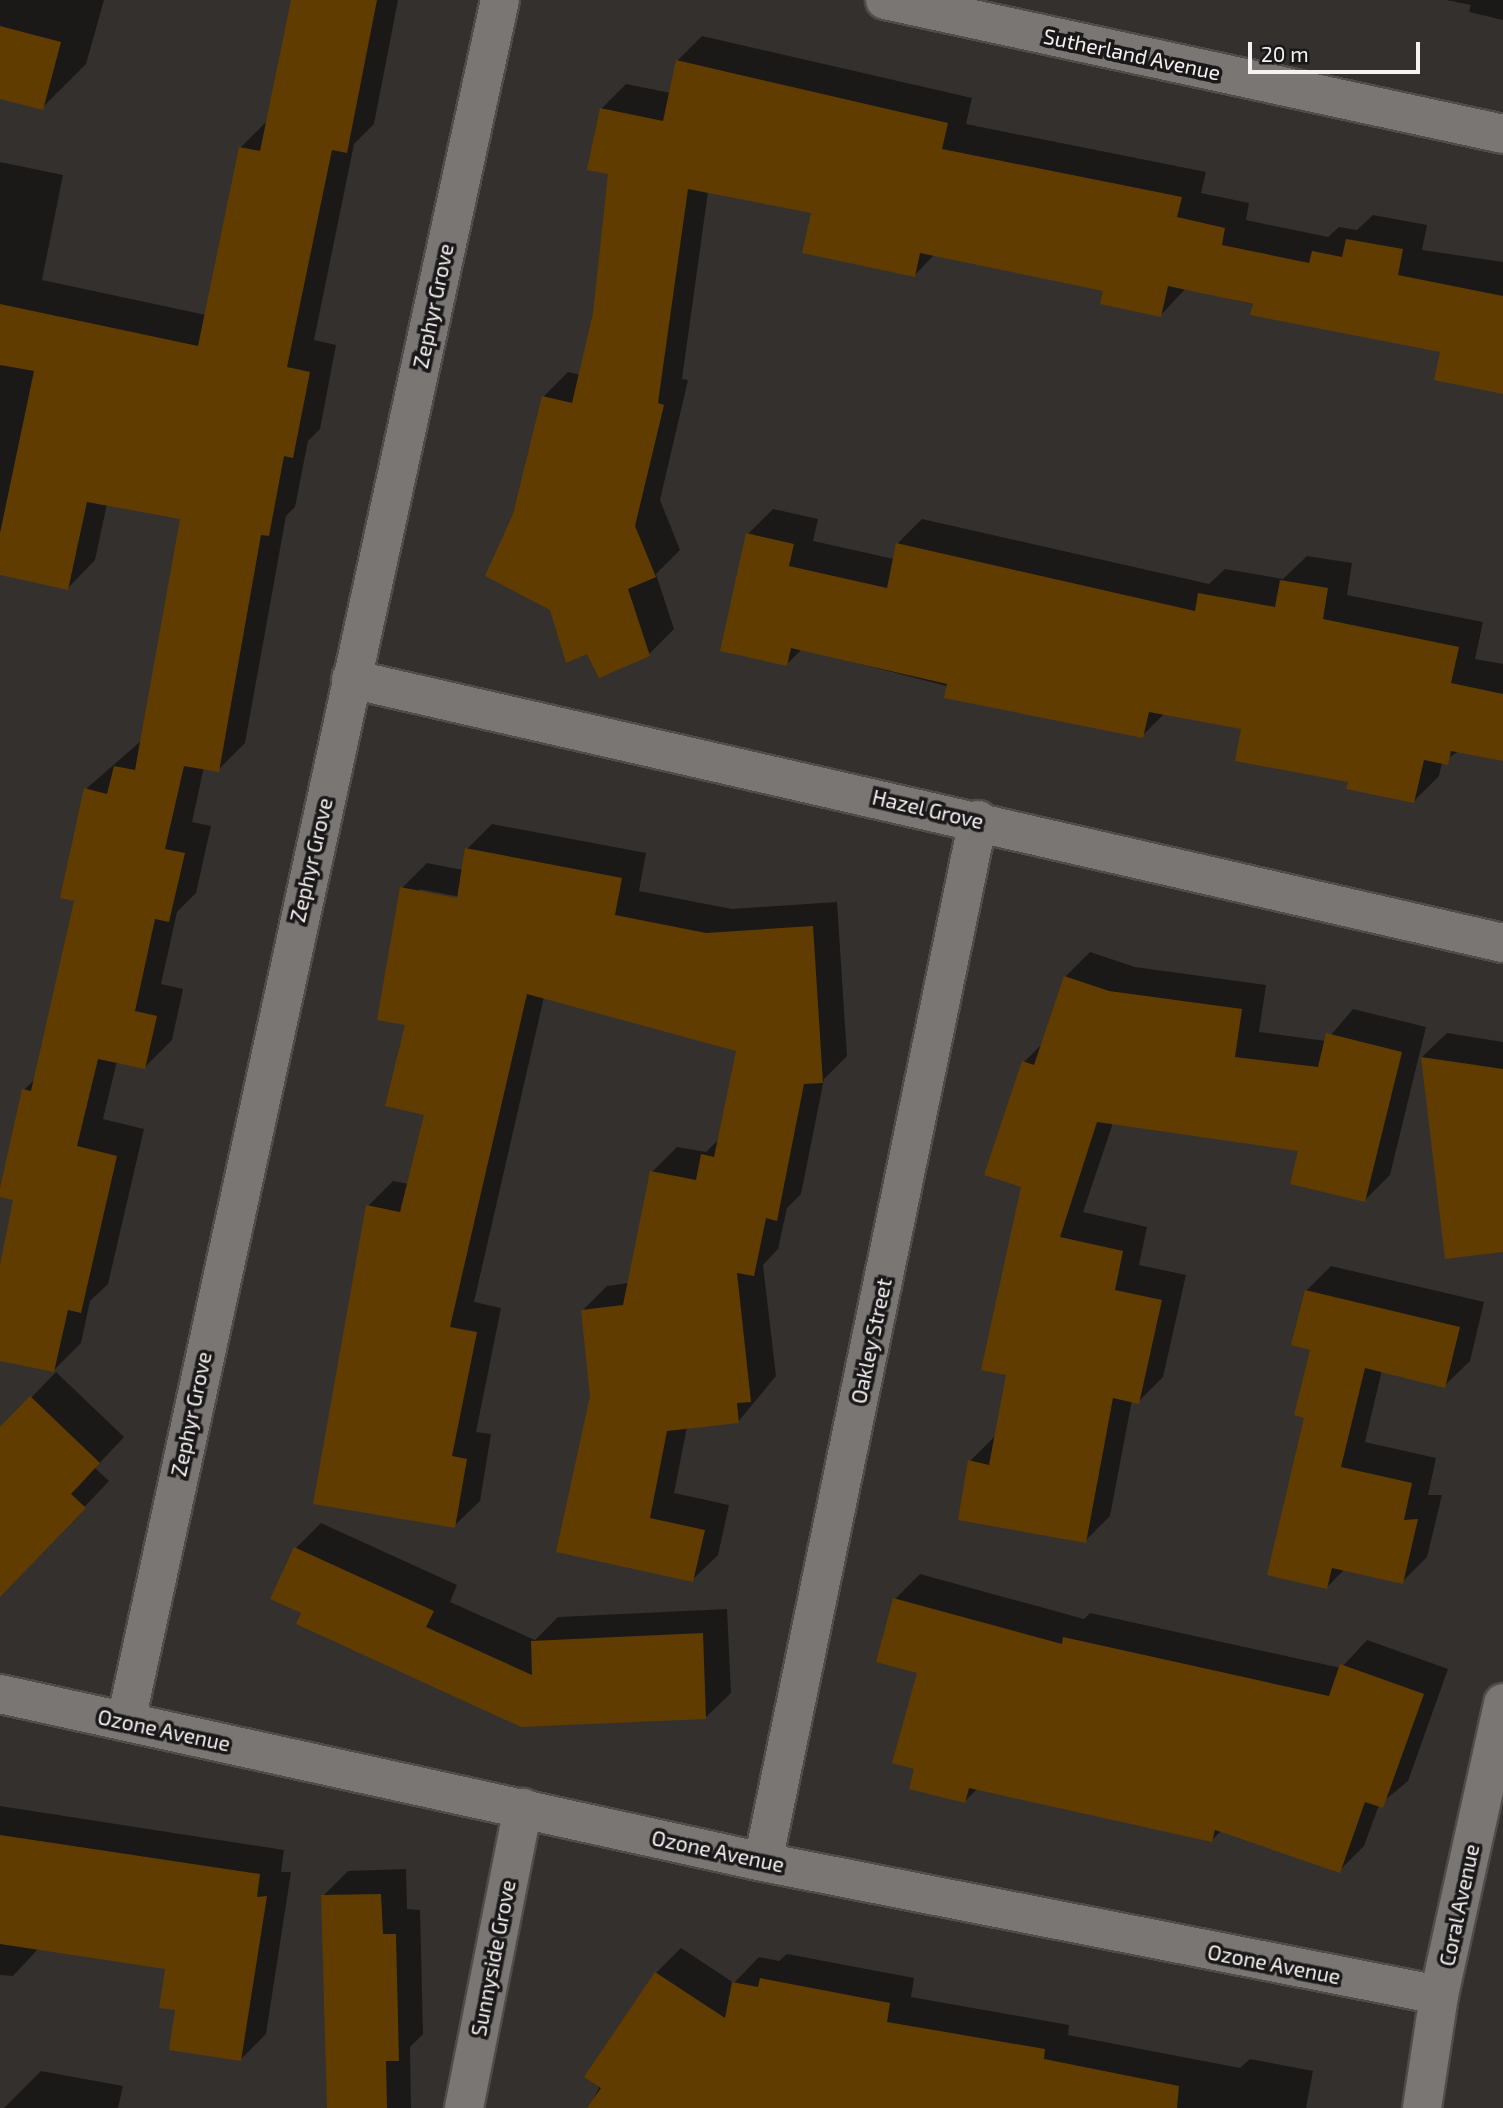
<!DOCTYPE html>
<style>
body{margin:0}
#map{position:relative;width:1503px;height:2108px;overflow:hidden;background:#33302e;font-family:"Exo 2",sans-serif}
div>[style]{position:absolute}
.shadow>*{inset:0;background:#0007}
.building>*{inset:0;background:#613c01}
.roads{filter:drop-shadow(2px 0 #4f4d4b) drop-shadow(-2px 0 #4f4d4b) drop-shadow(0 2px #4f4d4b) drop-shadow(0 -2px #4f4d4b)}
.minor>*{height:38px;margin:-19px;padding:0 19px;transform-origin:19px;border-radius:19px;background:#7a7674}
span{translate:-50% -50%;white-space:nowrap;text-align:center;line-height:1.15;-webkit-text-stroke:7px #1a1818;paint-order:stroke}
.street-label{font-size:21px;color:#f5f3f2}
.scale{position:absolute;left:1248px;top:42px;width:172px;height:32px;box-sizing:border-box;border:4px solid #f5f3f2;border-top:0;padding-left:9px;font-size:21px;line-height:24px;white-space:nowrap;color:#f5f3f2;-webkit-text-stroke:5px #1a1818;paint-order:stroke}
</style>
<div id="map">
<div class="shadow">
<i style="clip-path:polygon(0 0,104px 0,86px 64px,42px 108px,0 97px)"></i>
<i style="clip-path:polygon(293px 0,398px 0,374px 124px,354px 144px,314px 340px,336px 345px,320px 429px,308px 441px,295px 507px,286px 516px,245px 743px,218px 770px,204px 767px,192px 822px,211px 826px,196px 893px,177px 912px,161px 984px,183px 989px,172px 1040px,145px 1067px,117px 1061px,103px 1119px,144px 1129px,108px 1284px,90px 1301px,81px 1343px,54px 1370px,0 1359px,0 1273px,15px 1199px,24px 1090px,36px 1078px,76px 900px,86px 789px,142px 740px,182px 518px,107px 504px,95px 560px,68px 588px,0 573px,0 162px,63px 175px,42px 280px,206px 315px,240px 148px,269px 119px)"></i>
<i style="clip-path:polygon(1446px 0,1503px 0,1503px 20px,1469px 12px,1471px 5px)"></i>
<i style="clip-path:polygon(702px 36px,972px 98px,966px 124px,1206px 172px,1201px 193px,1249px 203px,1246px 220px,1328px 237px,1339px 227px,1357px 230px,1373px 215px,1427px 225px,1422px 250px,1503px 262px,1503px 392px,1442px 351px,1186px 288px,1161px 315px,1105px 289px,935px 254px,915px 275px,813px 212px,708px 192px,682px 379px,688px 380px,660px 500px,680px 550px,656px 574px,674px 629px,649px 654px,588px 652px,551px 608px,515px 515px,543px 397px,568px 372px,581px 375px,595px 313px,610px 172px,601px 109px,626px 84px,671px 93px,677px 61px)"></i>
<i style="clip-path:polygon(773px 509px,818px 519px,813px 541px,894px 559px,897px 544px,922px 519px,1209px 584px,1225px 569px,1283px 579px,1307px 556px,1352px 563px,1347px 595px,1483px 622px,1475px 659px,1503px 664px,1503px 760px,1459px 751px,1442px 762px,1439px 776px,1414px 801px,1350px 781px,1243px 728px,1165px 713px,1142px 736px,802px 649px,787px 664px,748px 534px)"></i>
<i style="clip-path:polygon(evenodd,492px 824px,646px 853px,639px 891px,732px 909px,837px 902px,847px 1056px,824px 1079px,801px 1194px,787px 1208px,778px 1249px,763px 1265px,776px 1376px,738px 1422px,687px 1427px,674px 1493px,729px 1505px,718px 1555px,692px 1580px,558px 1551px,591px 1396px,582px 1311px,607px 1286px,629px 1283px,652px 1172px,677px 1147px,706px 1152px,720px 1138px,738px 1049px,544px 997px,474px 1302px,501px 1308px,476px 1432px,491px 1434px,480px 1501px,454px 1526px,368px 1206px,393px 1181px,409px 1184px,426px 1113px,407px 1023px,402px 888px,427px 863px,463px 870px,467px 849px,492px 824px,419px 889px,466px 898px,465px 901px,419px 892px,419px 889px)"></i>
<i style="clip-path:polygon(1090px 952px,1135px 967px,1266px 985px,1259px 1032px,1326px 1041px,1353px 1009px,1426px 1027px,1390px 1175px,1365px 1200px,1300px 1149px,1113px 1123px,1083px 1212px,1147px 1227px,1139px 1265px,1186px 1275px,1163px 1377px,1138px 1402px,1132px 1400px,1110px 1516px,1085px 1541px,970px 1461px,995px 1436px,1009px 1374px,1023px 1186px,1024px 1062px,1043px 1043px,1065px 977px)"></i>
<i style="clip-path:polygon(1447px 1033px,1503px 1042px,1503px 1250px,1422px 1057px)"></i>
<i style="clip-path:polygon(1331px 1266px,1484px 1302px,1470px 1361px,1444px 1386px,1382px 1370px,1365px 1442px,1436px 1458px,1428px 1495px,1442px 1495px,1427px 1557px,1402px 1582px,1345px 1569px,1327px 1587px,1306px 1416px,1313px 1349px,1306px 1291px)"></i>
<i style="clip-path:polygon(56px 1372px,124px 1437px,95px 1468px,109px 1481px,36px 1558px,0 1573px,0 1430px)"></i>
<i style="clip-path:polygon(321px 1523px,457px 1585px,450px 1602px,535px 1640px,558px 1617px,727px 1609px,731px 1693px,705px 1718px,521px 1725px,272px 1598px,296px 1548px)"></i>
<i style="clip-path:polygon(920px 1574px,1084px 1619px,1090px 1613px,1341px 1668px,1367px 1640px,1448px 1669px,1408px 1781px,1379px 1805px,1364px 1846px,1339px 1871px,1222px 1830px,1212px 1840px,978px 1788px,965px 1801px,916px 1768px,919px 1672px,895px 1599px)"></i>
<i style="clip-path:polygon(0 1806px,284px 1850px,281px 1872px,291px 1872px,266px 2034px,241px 2059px,177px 2009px,167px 1968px,39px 1948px,13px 1976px,0 1975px)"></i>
<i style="clip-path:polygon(406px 1869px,407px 1909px,420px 1910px,423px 2034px,410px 2047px,411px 2108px,329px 2108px,323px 1896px,348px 1871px)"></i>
<i style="clip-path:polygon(681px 1948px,734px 1983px,759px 1957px,779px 1961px,787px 1954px,914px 1978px,911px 1997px,1069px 2025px,1068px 2035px,1240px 2068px,1250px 2059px,1313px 2071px,1306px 2108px,589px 2108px,656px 1973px)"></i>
<i style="clip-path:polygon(41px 2071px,123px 2086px,118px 2108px,4px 2108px)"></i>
</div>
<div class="building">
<i style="clip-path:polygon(291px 0,377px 0,347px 153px,332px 150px,287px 367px,310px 372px,293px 458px,284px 456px,269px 536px,261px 535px,219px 772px,184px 766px,165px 849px,185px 853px,169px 922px,155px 919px,135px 1011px,157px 1016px,145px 1069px,98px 1059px,77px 1146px,117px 1156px,81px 1313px,68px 1310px,54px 1372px,0 1361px,0 1265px,13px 1200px,0 1197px,0 1188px,22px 1089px,31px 1091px,74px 901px,60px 898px,84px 788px,107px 794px,114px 766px,135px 770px,180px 519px,87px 502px,68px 590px,0 575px,0 533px,34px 371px,0 365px,0 304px,198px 346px,239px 147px,260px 151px)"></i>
<i style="clip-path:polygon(0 26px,61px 42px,43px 110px,0 99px)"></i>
<i style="clip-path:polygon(676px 60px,948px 123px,942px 149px,1182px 197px,1177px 217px,1225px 228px,1222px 245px,1309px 263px,1312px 251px,1342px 257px,1346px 239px,1403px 249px,1398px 275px,1503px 296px,1503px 394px,1434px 380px,1440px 352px,1250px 315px,1253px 304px,1168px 286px,1161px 317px,1100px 304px,1103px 291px,920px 253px,915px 277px,802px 253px,811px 213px,688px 189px,658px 403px,664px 405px,635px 526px,656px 577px,628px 589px,650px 656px,599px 678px,587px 654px,566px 663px,550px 610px,485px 576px,513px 514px,542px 396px,572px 403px,593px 313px,608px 174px,587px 170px,600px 108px,663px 121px)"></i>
<i style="clip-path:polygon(746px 533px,794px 544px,789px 566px,887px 588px,896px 543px,1195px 611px,1198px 593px,1275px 607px,1280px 580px,1328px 588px,1323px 619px,1459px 647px,1451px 683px,1503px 694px,1503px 761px,1451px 751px,1448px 765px,1424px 760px,1414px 803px,1346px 789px,1348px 782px,1235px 761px,1241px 729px,1149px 712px,1143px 738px,944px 698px,947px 684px,791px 648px,787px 666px,720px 651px)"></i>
<i style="clip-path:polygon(465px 848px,622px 878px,615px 915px,706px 933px,813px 926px,823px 1083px,804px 1084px,777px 1221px,766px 1218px,754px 1276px,737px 1273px,751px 1402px,737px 1403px,739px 1423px,667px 1431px,650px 1518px,705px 1530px,693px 1582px,556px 1552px,590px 1396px,581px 1310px,623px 1305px,650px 1171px,696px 1180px,701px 1154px,714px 1157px,736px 1051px,527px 994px,450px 1327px,477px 1332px,452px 1456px,467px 1459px,455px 1528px,313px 1504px,366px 1205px,400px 1212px,424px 1115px,385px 1106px,405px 1025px,377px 1020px,400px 887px,457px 898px)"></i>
<i style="clip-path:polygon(1064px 976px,1109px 991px,1242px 1009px,1235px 1057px,1318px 1067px,1326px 1033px,1402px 1052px,1365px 1202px,1290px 1184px,1298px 1151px,1097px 1122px,1060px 1237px,1123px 1251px,1115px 1290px,1162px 1300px,1139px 1404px,1113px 1398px,1086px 1543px,958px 1520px,968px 1460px,989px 1465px,1006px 1375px,981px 1370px,1021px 1187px,984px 1175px,1022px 1061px,1034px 1065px)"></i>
<i style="clip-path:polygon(1421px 1057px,1503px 1069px,1503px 1252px,1445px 1259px)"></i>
<i style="clip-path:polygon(1305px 1290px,1460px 1327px,1445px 1388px,1365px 1368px,1341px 1467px,1412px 1483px,1404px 1520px,1418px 1519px,1403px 1584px,1332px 1568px,1327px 1589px,1267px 1575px,1304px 1418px,1294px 1415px,1310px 1350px,1291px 1345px)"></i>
<i style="clip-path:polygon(30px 1396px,100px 1463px,71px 1494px,86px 1508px,0 1597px,0 1427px)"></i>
<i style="clip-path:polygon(294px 1547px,434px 1611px,426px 1627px,532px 1675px,531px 1641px,703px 1633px,706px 1719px,521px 1727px,296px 1624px,301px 1613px,270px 1599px)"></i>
<i style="clip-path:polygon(893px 1598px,1062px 1644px,1063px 1637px,1329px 1696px,1340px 1664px,1424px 1694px,1383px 1808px,1365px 1802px,1340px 1873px,1215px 1830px,1212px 1842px,969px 1788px,965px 1803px,909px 1789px,914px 1769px,892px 1763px,917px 1673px,876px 1662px)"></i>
<i style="clip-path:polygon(0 1835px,260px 1874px,257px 1897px,267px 1896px,241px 2061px,169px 2050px,175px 2010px,159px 2008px,165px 1969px,0 1944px)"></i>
<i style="clip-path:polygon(381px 1894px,383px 1934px,396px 1934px,399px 2061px,386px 2061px,387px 2108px,327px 2108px,321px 1895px)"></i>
<i style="clip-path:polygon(655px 1972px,725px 2018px,732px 1982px,758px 1987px,760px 1978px,890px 2003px,887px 2022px,1045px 2049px,1044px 2059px,1179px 2086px,1177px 2108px,587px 2108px,601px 2088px,584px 2077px)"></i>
</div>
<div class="roads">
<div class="minor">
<i style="left:885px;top:0;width:632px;rotate:12.23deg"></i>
<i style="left:351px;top:679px;width:1182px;rotate:12.91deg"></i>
<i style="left:0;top:1694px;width:781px;rotate:12.42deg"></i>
<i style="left:763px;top:1862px;width:689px;rotate:11.13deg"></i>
<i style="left:126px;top:1721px;width:1761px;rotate:-77.74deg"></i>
<i style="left:763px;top:1862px;width:1064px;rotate:-78.34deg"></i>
<i style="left:464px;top:2108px;width:306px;rotate:-78.9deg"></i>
<i style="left:1422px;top:2108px;width:114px;rotate:-81.4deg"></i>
<i style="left:1439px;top:1995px;width:299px;rotate:-77.6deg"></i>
</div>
</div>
<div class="street-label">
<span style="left:1132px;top:54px;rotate:12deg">Sutherland Avenue</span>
<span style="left:433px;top:306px;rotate:-78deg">Zephyr Grove</span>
<span style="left:928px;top:809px;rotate:13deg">Hazel Grove</span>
<span style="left:311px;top:860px;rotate:-77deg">Zephyr Grove</span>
<span style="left:871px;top:1341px;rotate:-78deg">Oakley Street</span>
<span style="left:191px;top:1414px;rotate:-78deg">Zephyr Grove</span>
<span style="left:164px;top:1730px;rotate:12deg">Ozone Avenue</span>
<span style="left:718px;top:1851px;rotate:12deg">Ozone Avenue</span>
<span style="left:1459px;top:1905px;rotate:-78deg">Coral Avenue</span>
<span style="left:493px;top:1958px;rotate:-79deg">Sunnyside Grove</span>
<span style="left:1274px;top:1964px;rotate:11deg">Ozone Avenue</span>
</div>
<div class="scale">20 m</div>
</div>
